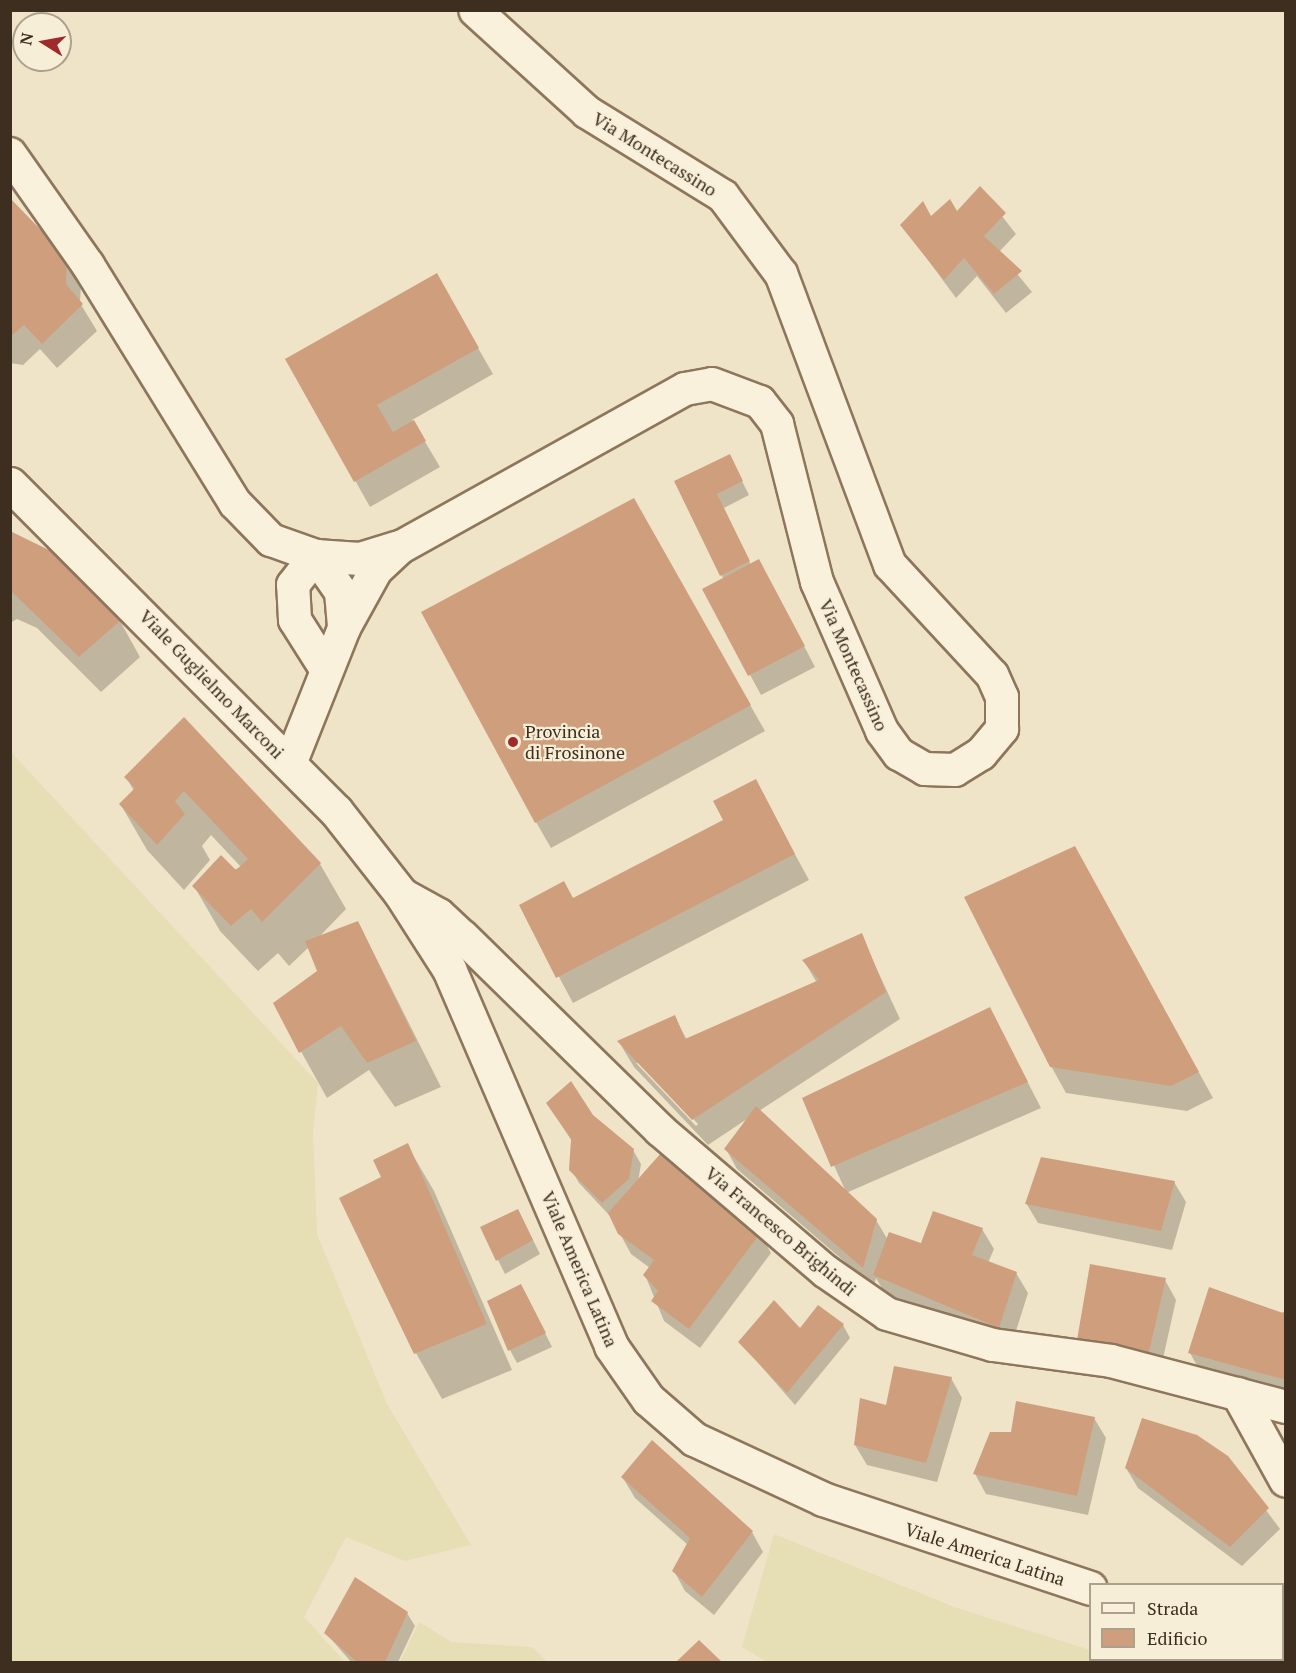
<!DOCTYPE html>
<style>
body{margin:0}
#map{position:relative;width:1296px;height:1673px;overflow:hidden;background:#f0e4c8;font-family:"PT Serif",serif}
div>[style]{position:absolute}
.farmland>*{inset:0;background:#e6deb5}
.shadow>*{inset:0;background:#0003}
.building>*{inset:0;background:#cf9f7d}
.roads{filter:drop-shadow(2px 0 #8d765c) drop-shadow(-2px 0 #8d765c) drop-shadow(0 2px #8d765c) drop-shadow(0 -2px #8d765c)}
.minor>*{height:32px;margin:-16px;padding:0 16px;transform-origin:16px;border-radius:16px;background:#faf1dc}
.secondary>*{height:33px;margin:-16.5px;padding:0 16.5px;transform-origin:16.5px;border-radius:16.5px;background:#faf1dc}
.dots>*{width:16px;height:16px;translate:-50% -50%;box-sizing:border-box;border:3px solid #f7eed8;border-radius:50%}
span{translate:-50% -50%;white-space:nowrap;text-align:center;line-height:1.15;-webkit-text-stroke:4.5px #f7eed8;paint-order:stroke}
.street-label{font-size:18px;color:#3d2e20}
.poi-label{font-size:18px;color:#3d2e20}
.left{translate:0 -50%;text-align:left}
.frame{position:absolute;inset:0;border:12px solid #3d2e20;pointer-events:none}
.legend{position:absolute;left:1089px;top:1583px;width:195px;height:78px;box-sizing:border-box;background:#f7eed8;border:2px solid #ada18e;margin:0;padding:8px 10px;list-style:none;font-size:18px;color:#3d2e20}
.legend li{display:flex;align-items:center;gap:12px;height:30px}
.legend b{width:30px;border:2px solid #ada18e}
.north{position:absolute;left:12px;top:12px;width:60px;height:60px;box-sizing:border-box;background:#f7eed8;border:2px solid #ada18e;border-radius:50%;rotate:281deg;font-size:16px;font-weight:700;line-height:24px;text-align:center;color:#3d2e20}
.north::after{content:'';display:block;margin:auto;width:21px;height:27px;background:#9e2a2b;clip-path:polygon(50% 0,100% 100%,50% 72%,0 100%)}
</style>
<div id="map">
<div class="farmland">
<i style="clip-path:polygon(10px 751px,318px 1083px,313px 1132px,317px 1234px,387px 1404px,471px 1545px,405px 1561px,346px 1537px,304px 1617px,345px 1662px,11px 1662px)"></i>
<i style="clip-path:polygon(774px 1534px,957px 1608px,1090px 1650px,1090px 1660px,1130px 1662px,767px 1662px,742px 1647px)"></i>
<i style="clip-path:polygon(419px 1622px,452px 1642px,532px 1647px,547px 1662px,400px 1662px)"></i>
</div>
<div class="shadow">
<i style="clip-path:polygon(980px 188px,1016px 234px,999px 252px,1032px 292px,1006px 313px,977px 276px,956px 298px,902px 225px,957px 213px)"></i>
<i style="clip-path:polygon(10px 200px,66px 258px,81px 284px,80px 303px,97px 331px,57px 368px,40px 349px,23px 365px,10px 363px)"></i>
<i style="clip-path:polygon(436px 275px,493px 374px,412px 420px,440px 467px,370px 507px,287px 359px)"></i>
<i style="clip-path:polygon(735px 467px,749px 495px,724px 508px,751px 565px,770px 581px,815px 667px,761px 695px,704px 590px,724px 580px,676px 482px)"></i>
<i style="clip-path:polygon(633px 500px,765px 731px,551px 848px,536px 822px)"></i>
<i style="clip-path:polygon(10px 533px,49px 552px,120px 621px,140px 657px,101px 692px,37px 628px,17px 619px,10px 623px)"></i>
<i style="clip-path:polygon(184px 719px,320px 864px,346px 909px,318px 938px,358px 922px,441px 1087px,395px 1107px,369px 1070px,327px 1098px,274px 1003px,318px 971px,309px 947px,289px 966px,278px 953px,258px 971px,220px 931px,194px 886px,241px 867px,211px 835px,202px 846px,210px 860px,184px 890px,147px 850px,121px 805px,134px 791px,126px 777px)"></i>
<i style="clip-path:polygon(755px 781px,809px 880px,573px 1003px,521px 906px,573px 900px,725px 821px)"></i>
<i style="clip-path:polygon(1089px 873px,1213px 1098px,1187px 1111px,1066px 1093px,1051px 1066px)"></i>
<i style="clip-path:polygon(evenodd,861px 935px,900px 1019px,759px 1111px,846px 1192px,804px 1099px,990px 1009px,1041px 1108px,846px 1193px,876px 1220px,888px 1240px,922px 1245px,982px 1229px,994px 1249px,988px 1263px,1016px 1273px,1028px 1293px,1011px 1347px,886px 1295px,876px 1278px,874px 1287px,737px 1169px,726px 1149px,747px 1119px,708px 1145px,634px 1067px,619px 1042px,675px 1017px,687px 1040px,817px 983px,804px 961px,861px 935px,636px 1063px,640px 1063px,698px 1124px,696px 1126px,636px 1063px)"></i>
<i style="clip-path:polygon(548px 1104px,592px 1116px,633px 1150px,641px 1164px,638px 1182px,760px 1233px,771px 1253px,700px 1348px,664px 1321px,645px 1275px,650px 1268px,631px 1254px,611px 1217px,579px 1183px,571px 1169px,572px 1141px)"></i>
<i style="clip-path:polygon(407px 1145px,434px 1191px,512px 1370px,442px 1399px,416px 1353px,383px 1178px)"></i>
<i style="clip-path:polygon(1174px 1182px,1186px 1202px,1172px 1250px,1038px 1223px,1026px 1203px)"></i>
<i style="clip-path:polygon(518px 1210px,540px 1254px,505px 1274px,482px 1228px)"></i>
<i style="clip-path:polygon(1165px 1280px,1176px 1300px,1160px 1372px,1091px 1359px,1079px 1340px)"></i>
<i style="clip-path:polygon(528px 1299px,552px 1347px,517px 1363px,510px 1350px)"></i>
<i style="clip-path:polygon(1286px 1311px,1286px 1396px,1201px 1373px,1190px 1353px)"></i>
<i style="clip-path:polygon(843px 1325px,850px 1338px,795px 1405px,740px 1342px)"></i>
<i style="clip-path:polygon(951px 1378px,962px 1398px,937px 1482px,867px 1465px,855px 1445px)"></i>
<i style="clip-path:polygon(1094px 1418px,1106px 1438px,1088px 1515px,986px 1494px,975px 1474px)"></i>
<i style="clip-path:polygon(1227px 1457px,1280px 1529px,1242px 1566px,1138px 1488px,1126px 1468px)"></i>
<i style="clip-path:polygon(623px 1478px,752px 1532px,763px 1552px,714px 1615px,685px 1591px,674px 1571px,688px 1545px,635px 1498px)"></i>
<i style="clip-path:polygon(407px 1613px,415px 1626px,398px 1662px,351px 1662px,326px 1633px)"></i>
<i style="clip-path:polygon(699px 1642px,720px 1662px,678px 1662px)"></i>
</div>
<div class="building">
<i style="clip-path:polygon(980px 186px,1006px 213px,984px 236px,1022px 271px,994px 294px,964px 258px,944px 280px,900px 225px,923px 201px,931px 216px,950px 199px,957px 211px)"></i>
<i style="clip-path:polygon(10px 198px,67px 257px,66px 284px,83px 304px,42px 344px,24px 325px,10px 337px)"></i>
<i style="clip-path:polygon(437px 273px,479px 348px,377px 405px,393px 432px,414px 420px,426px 441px,354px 482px,285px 359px)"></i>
<i style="clip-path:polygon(730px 454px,743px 481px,717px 494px,750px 561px,720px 576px,674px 481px)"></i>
<i style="clip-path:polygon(634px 498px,751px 705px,535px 823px,421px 612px)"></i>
<i style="clip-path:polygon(10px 531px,49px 550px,121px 620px,79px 657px,10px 590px)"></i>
<i style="clip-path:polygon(759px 559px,805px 646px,748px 676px,702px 589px)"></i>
<i style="clip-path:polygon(184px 717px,321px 863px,262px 922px,251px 909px,231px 926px,192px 886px,221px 855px,236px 870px,248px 859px,184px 791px,175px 801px,185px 814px,157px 845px,119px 804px,135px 788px,124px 777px)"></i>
<i style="clip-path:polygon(756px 779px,795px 854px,556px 978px,519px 905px,564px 881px,573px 898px,723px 820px,713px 801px)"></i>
<i style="clip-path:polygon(1075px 846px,1199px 1072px,1171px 1086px,1050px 1067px,964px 897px)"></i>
<i style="clip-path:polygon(358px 921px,416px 1041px,367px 1063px,341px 1026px,299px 1053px,273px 1003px,317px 971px,305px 941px)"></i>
<i style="clip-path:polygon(862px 933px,886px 992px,692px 1120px,617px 1041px,675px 1015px,685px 1039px,819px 980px,802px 960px)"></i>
<i style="clip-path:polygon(990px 1007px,1028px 1082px,831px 1167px,802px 1098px)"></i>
<i style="clip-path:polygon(571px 1081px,593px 1115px,634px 1149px,629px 1179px,602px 1203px,569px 1170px,571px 1139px,546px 1103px)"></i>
<i style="clip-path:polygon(756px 1106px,877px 1219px,863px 1268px,724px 1149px)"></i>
<i style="clip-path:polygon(408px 1143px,487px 1324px,414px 1354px,339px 1198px,381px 1177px,373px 1160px)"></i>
<i style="clip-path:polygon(661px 1153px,761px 1232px,689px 1329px,651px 1301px,658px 1291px,643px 1275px,654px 1260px,618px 1234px,608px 1213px)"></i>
<i style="clip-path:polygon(1041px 1157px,1175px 1181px,1161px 1231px,1025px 1204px)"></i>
<i style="clip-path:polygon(518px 1209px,533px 1240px,496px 1261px,480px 1227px)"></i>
<i style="clip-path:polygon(933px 1211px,983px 1228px,972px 1255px,1017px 1272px,999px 1328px,873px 1275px,889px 1232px,921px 1243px)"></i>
<i style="clip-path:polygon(1090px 1264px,1166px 1278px,1149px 1352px,1077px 1340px)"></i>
<i style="clip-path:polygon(521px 1284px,546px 1333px,508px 1351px,487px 1301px)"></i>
<i style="clip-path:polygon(1209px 1287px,1283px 1313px,1286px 1307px,1286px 1380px,1188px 1353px)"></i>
<i style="clip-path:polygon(774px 1300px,800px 1328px,818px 1305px,844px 1324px,787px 1393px,738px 1342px)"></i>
<i style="clip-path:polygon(894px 1366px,952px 1377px,926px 1463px,854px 1445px,860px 1398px,886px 1405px)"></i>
<i style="clip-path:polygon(1016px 1401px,1095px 1417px,1077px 1496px,973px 1474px,990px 1432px,1011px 1432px)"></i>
<i style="clip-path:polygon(1142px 1418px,1197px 1435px,1228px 1456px,1269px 1508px,1230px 1547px,1125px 1468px)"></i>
<i style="clip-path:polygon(652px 1440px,753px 1531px,702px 1597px,672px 1571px,690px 1538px,621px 1477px)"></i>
<i style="clip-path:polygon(355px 1577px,408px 1612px,385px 1662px,357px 1662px,324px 1633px)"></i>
<i style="clip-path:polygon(699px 1640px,722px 1662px,676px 1662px)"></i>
</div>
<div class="roads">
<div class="minor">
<i style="left:10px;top:154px;width:136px;rotate:54.9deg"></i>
<i style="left:88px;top:265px;width:280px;rotate:58.3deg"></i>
<i style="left:235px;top:503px;width:52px;rotate:45.8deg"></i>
<i style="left:271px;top:540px;width:48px;rotate:19.6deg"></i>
<i style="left:316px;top:556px;width:44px;rotate:55.2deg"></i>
<i style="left:341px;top:592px;width:36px;rotate:85deg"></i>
<i style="left:326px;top:669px;width:58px;rotate:-122.3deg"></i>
<i style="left:295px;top:620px;width:35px;rotate:-93deg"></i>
<i style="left:293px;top:585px;width:37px;rotate:-52deg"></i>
<i style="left:316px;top:556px;width:44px;rotate:3.9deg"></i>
<i style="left:360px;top:559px;width:39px;rotate:-17deg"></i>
<i style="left:290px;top:764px;width:146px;rotate:-68.3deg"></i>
<i style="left:344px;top:628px;width:66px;rotate:-61.1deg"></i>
<i style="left:376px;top:570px;width:34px;rotate:-43deg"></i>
<i style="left:401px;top:547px;width:325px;rotate:-29.1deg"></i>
<i style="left:685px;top:389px;width:27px;rotate:-10deg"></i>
<i style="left:712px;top:384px;width:51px;rotate:20.6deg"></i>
<i style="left:760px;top:402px;width:28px;rotate:52deg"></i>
<i style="left:777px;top:424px;width:163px;rotate:75.8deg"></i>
<i style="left:817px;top:582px;width:163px;rotate:66.4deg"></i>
<i style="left:882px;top:731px;width:29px;rotate:54deg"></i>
<i style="left:899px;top:754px;width:30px;rotate:30deg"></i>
<i style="left:925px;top:769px;width:30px;rotate:2deg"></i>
<i style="left:955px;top:770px;width:31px;rotate:-32deg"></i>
<i style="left:981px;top:754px;width:33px;rotate:-50deg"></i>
<i style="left:1002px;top:729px;width:32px;rotate:-90deg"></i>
<i style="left:1002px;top:697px;width:24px;rotate:-114deg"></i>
<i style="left:992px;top:675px;width:150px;rotate:-132.8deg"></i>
<i style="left:890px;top:565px;width:311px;rotate:-110.5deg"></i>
<i style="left:781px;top:274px;width:97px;rotate:-126.6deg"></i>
<i style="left:723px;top:196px;width:160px;rotate:-148.3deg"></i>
<i style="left:587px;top:112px;width:151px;rotate:-137.7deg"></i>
<i style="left:401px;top:894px;width:43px;rotate:28.9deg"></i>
<i style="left:439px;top:915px;width:33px;rotate:43deg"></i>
<i style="left:463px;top:937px;width:276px;rotate:44.4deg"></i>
<i style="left:660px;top:1130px;width:217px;rotate:40.5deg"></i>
<i style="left:825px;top:1271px;width:75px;rotate:34.7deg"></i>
<i style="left:887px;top:1314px;width:110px;rotate:16.3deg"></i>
<i style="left:993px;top:1345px;width:119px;rotate:7.7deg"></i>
<i style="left:1111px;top:1361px;width:181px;rotate:14.7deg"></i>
<i style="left:1238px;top:1394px;width:99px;rotate:61.1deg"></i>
</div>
<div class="secondary">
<i style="left:10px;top:484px;width:462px;rotate:45.1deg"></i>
<i style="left:336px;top:811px;width:105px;rotate:51.9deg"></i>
<i style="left:401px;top:894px;width:89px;rotate:57.4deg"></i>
<i style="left:449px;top:969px;width:410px;rotate:66.7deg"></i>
<i style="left:611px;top:1346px;width:65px;rotate:55.1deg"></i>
<i style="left:648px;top:1399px;width:61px;rotate:41deg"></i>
<i style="left:694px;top:1439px;width:142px;rotate:24.9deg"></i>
<i style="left:823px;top:1499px;width:281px;rotate:18.4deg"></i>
<i style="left:1233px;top:1660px;width:4px;rotate:27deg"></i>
</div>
</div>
<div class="dots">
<i style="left:513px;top:742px;background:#9e2a2b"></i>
</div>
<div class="street-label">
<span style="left:655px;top:154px;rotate:32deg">Via Montecassino</span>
<span style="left:854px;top:665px;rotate:66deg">Via Montecassino</span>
<span style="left:212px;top:684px;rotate:46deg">Viale Guglielmo Marconi</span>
<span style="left:781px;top:1231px;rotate:40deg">Via Francesco Brighindi</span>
<span style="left:580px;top:1269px;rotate:67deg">Viale America Latina</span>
<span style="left:985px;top:1554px;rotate:18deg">Viale America Latina</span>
</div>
<div class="poi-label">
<span class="left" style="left:525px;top:742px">Provincia<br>di Frosinone</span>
</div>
<div class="frame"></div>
<ul class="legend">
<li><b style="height:8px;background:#faf1dc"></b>Strada</li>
<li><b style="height:16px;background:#cf9f7d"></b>Edificio</li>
</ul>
<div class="north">N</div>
</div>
